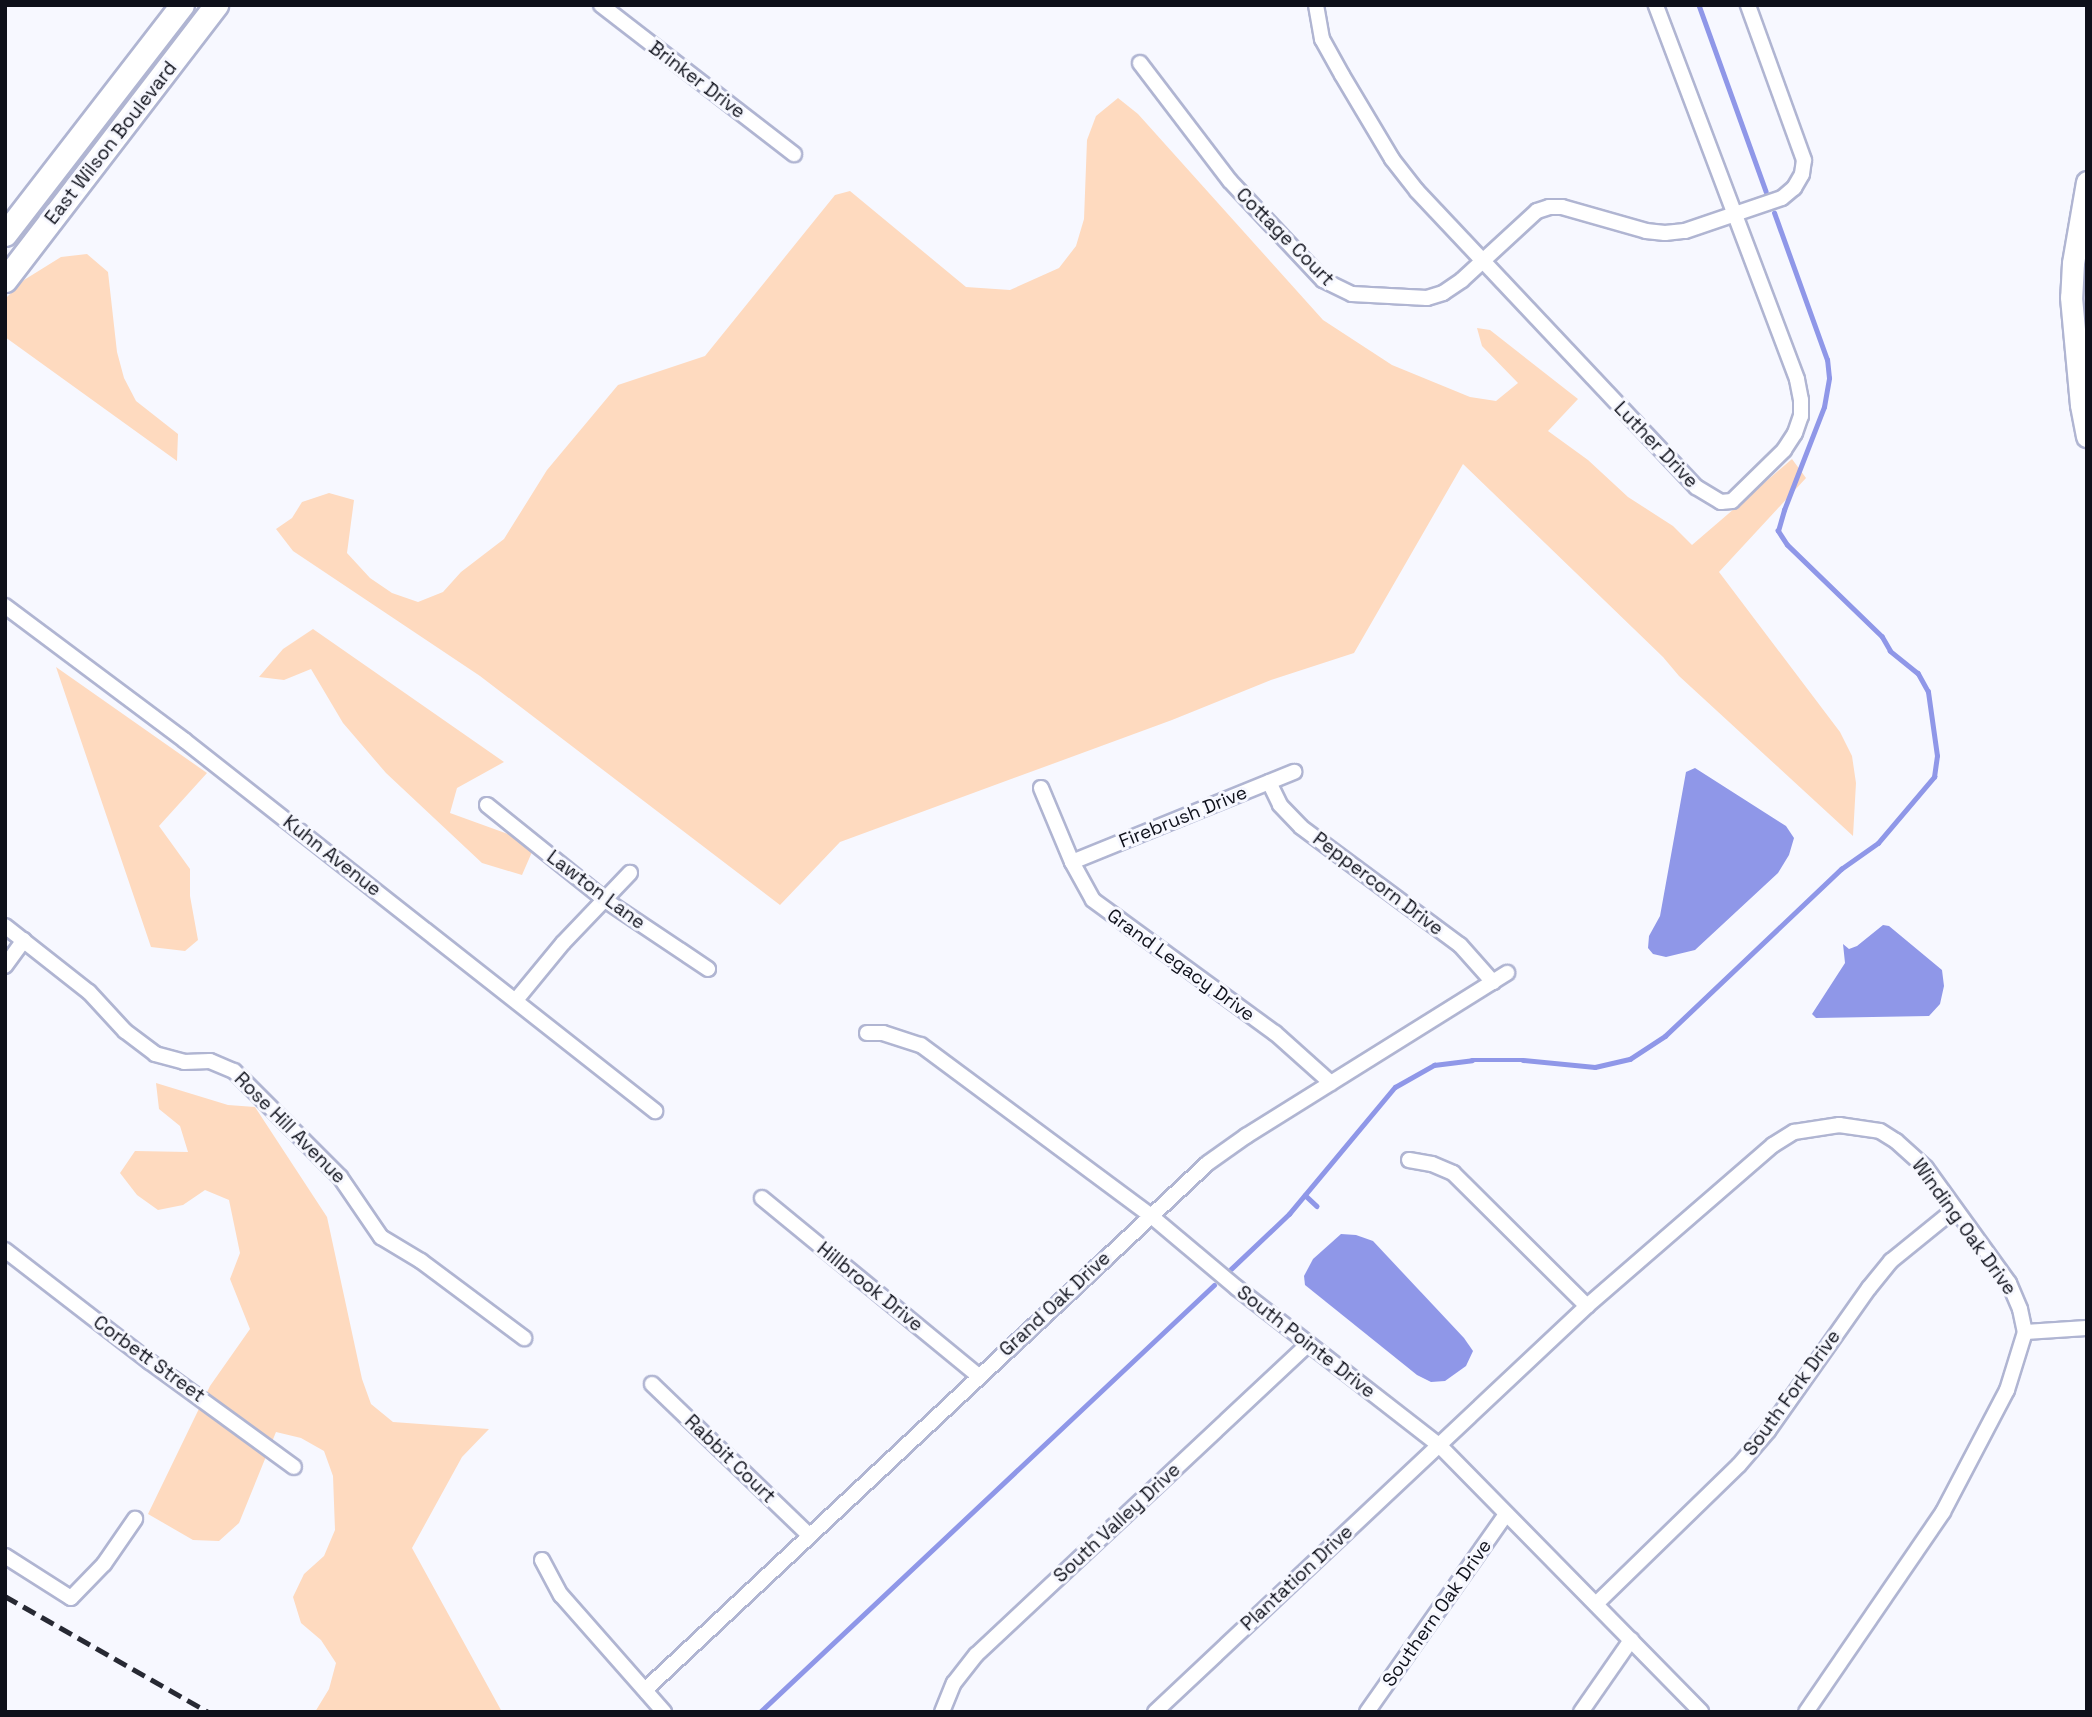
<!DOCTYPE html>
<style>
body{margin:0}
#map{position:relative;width:2092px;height:1717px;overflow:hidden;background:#f7f8ff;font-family:"Space Grotesk",sans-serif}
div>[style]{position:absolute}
.green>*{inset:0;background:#fedabf}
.water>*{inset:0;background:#8f97e8}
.stream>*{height:4.5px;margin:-2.25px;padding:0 2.25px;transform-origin:2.25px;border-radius:2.25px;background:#8f97e8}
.roads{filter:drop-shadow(2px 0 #b0b5d2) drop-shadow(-2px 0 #b0b5d2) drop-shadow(0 2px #b0b5d2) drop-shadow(0 -2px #b0b5d2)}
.street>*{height:14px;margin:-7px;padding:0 7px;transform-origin:7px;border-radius:7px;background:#fff}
.secondary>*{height:21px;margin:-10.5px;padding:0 10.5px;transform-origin:10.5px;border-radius:10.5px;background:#fff}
.primary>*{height:23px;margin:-11.5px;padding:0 11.5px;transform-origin:11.5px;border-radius:11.5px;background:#fff}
.rail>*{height:4.5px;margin-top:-2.25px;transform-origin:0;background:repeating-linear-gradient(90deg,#272933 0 14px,transparent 0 21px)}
span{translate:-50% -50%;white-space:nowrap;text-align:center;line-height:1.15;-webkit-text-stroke:6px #f7f8ff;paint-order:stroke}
.street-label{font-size:19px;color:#0e101a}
.frame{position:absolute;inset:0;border:7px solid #0e101a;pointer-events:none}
</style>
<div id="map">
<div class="green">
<i style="clip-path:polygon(1118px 98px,1138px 114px,1323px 320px,1392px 365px,1470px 397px,1496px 401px,1518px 383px,1482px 346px,1477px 328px,1490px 330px,1578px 399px,1548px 431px,1588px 460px,1628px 497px,1673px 526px,1692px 545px,1792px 459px,1806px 478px,1719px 572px,1840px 732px,1852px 756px,1856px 783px,1853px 836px,1679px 676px,1663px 657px,1463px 464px,1354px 653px,1271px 680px,1172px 720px,840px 842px,780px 905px,480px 676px,293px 551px,276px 529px,292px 518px,302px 502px,329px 493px,354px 500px,347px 553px,370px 578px,392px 593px,418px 602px,443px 592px,461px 572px,504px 539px,547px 470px,618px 385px,705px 356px,835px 195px,850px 191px,966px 287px,1010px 290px,1059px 268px,1076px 246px,1084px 219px,1087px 140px,1096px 116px)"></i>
<i style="clip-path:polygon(87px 254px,108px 272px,117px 352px,124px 378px,136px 401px,178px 434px,177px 461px,5px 337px,5px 299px,24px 280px,61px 257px)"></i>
<i style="clip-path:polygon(313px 629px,504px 762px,457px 788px,450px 813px,511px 835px,532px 852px,522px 875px,482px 863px,386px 773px,343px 723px,311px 669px,284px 680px,259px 677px,283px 649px)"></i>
<i style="clip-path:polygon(56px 667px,207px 773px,159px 826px,190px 869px,190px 896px,198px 940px,185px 951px,151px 947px)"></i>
<i style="clip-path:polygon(156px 1083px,228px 1105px,255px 1107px,327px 1217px,362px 1379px,371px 1404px,393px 1422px,489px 1429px,462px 1457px,412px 1548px,502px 1712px,315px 1712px,329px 1689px,336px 1663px,321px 1640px,301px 1623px,293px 1597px,304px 1574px,324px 1556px,335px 1530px,333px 1476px,324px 1451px,301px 1438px,276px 1432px,239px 1523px,219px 1541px,193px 1540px,148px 1514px,210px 1386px,250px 1329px,230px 1279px,240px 1253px,229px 1200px,205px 1190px,183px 1205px,158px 1210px,137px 1195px,120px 1173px,135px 1151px,188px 1152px,180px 1126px,159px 1109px)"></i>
</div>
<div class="water">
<i style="clip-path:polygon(1695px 768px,1786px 826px,1794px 838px,1789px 855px,1778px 873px,1695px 950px,1666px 957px,1653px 954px,1648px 948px,1649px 936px,1660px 916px,1686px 772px)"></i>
<i style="clip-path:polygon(1883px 925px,1889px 926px,1942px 970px,1944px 986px,1940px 1004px,1929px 1016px,1816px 1018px,1812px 1014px,1845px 963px,1843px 944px,1849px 949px,1857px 946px)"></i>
<i style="clip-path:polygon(1341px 1234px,1356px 1235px,1373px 1241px,1464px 1338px,1473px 1351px,1466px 1366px,1445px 1381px,1431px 1382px,1417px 1375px,1305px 1285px,1304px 1276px,1313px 1259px)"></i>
</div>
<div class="stream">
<i style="left:1699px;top:5px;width:198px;rotate:70.2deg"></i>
<i style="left:1305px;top:1195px;width:16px;rotate:43deg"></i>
<i style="left:1231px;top:1269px;width:80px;rotate:-43.5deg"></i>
<i style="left:1289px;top:1214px;width:165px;rotate:-50.2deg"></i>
<i style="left:1395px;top:1087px;width:45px;rotate:-29.4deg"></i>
<i style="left:1434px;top:1065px;width:38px;rotate:-7deg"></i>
<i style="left:1472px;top:1060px;width:51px"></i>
<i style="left:1523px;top:1060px;width:72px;rotate:5.6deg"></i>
<i style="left:1595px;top:1067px;width:36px;rotate:-13deg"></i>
<i style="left:1630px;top:1059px;width:42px;rotate:-33.3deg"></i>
<i style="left:1665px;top:1036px;width:243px;rotate:-43.5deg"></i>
<i style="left:1841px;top:869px;width:45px;rotate:-35.1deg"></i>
<i style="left:1878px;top:843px;width:87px;rotate:-49.7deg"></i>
<i style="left:1934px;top:777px;width:21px;rotate:-82deg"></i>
<i style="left:1937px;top:756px;width:65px;rotate:-98deg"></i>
<i style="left:1928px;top:692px;width:21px;rotate:-119deg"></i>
<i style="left:1918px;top:674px;width:36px;rotate:-141deg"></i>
<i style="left:1890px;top:651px;width:16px;rotate:-120deg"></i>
<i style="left:1882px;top:637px;width:132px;rotate:-135.9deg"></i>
<i style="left:1787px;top:545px;width:17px;rotate:-123deg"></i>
<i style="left:1778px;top:531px;width:22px;rotate:-74deg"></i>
<i style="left:1784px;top:510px;width:110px;rotate:-68.8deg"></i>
<i style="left:1824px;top:407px;width:29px;rotate:-80deg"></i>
<i style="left:1829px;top:378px;width:18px;rotate:-96deg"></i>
<i style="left:1827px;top:360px;width:156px;rotate:-109.8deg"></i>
<i style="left:760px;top:1712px;width:623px;rotate:-43.24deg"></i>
</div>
<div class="roads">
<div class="street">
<i style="left:601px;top:5px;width:244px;rotate:37.7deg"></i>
<i style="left:1316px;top:5px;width:35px;rotate:80deg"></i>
<i style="left:1322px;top:39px;width:41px;rotate:60.9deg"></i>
<i style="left:1342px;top:75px;width:98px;rotate:59.2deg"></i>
<i style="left:1392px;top:159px;width:41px;rotate:52deg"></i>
<i style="left:1417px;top:191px;width:407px;rotate:46.7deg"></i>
<i style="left:1696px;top:487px;width:29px;rotate:31deg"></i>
<i style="left:1721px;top:502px;width:11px;rotate:-5deg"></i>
<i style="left:1732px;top:501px;width:73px;rotate:-44.4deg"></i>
<i style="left:1784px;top:450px;width:20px;rotate:-57deg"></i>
<i style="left:1795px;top:433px;width:18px;rotate:-71deg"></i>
<i style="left:1801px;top:416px;width:16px;rotate:-90deg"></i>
<i style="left:1801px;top:400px;width:21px;rotate:-101deg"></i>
<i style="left:1797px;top:379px;width:400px;rotate:-110.7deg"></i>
<i style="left:1140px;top:63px;width:148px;rotate:52.7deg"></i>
<i style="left:1230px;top:181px;width:136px;rotate:46.8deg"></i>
<i style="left:1323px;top:280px;width:32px;rotate:26deg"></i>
<i style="left:1352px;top:294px;width:75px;rotate:3.1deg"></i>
<i style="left:1427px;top:298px;width:17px;rotate:-17deg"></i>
<i style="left:1443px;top:293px;width:23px;rotate:-34deg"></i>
<i style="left:1462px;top:280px;width:102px;rotate:-42.6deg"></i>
<i style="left:1537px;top:211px;width:13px;rotate:-18deg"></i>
<i style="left:1549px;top:207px;width:13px"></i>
<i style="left:1562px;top:207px;width:87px;rotate:15.9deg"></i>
<i style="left:1646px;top:231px;width:19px;rotate:6deg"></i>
<i style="left:1665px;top:233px;width:20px;rotate:-6deg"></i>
<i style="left:1685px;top:231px;width:102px;rotate:-18.8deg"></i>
<i style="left:1782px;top:198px;width:16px;rotate:-40deg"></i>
<i style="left:1794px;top:188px;width:16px;rotate:-60deg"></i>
<i style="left:1802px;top:174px;width:14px;rotate:-82deg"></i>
<i style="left:1804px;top:160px;width:165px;rotate:-109.9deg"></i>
<i style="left:5px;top:606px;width:224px;rotate:36.8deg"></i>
<i style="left:184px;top:740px;width:600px;rotate:38.23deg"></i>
<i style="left:1269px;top:782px;width:25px;rotate:64deg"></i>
<i style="left:1280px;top:805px;width:30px;rotate:46deg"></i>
<i style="left:1301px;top:827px;width:198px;rotate:36.6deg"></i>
<i style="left:1460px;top:945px;width:50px;rotate:48.3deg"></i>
<i style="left:1041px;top:788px;width:80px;rotate:67.3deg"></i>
<i style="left:1072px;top:862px;width:43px;rotate:61.1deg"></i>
<i style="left:1093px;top:900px;width:225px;rotate:36.2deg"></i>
<i style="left:1275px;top:1033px;width:75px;rotate:41.8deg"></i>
<i style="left:487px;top:805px;width:151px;rotate:38.8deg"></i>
<i style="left:605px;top:900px;width:124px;rotate:33.8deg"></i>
<i style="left:1072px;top:862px;width:240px;rotate:-22.1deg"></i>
<i style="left:5px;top:926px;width:107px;rotate:38.2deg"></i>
<i style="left:89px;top:992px;width:53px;rotate:47.3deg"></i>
<i style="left:125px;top:1031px;width:38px;rotate:37deg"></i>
<i style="left:155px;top:1054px;width:30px;rotate:15deg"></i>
<i style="left:184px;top:1062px;width:26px;rotate:-2deg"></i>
<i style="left:210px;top:1061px;width:26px;rotate:23deg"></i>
<i style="left:234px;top:1071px;width:150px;rotate:45deg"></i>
<i style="left:340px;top:1177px;width:73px;rotate:55.7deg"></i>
<i style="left:381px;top:1237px;width:47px;rotate:31deg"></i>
<i style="left:421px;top:1261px;width:129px;rotate:36.8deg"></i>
<i style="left:5px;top:966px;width:32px;rotate:-54deg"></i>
<i style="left:516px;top:1000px;width:74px;rotate:-50.5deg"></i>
<i style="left:563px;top:943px;width:97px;rotate:-46.3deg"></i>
<i style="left:867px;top:1033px;width:16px"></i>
<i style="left:883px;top:1033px;width:40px;rotate:18deg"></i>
<i style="left:921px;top:1045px;width:285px;rotate:36.6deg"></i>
<i style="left:1150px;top:1215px;width:114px;rotate:40deg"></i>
<i style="left:1237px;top:1288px;width:256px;rotate:37.9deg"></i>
<i style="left:1439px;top:1445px;width:374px;rotate:45.5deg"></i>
<i style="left:1409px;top:1160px;width:23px;rotate:10deg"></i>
<i style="left:1432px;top:1164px;width:23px;rotate:23deg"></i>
<i style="left:1453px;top:1173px;width:189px;rotate:44.8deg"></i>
<i style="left:762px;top:1198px;width:281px;rotate:39.4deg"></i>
<i style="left:5px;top:1250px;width:183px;rotate:37.7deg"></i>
<i style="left:150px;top:1362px;width:178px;rotate:36.1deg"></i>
<i style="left:2025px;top:1332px;width:62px;rotate:-3.7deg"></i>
<i style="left:652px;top:1384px;width:218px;rotate:43.9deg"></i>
<i style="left:5px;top:1556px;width:78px;rotate:32.5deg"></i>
<i style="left:71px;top:1598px;width:47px;rotate:-45.9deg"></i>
<i style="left:104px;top:1564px;width:55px;rotate:-55.4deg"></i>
<i style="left:542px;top:1560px;width:40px;rotate:62deg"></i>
<i style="left:561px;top:1595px;width:156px;rotate:48.6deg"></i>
<i style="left:1596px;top:1604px;width:199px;rotate:-44.2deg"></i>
<i style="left:1739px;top:1465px;width:45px;rotate:-49.5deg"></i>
<i style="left:1768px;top:1431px;width:175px;rotate:-54.8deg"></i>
<i style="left:1869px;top:1288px;width:35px;rotate:-51deg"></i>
<i style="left:1891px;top:1261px;width:82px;rotate:-39.1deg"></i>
<i style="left:645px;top:1690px;width:771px;rotate:-43.11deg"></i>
<i style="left:1208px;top:1163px;width:47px;rotate:-35.4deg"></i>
<i style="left:1246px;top:1136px;width:308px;rotate:-32deg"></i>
<i style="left:942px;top:1712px;width:31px;rotate:-68deg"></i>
<i style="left:954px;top:1683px;width:36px;rotate:-52deg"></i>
<i style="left:976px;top:1655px;width:455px;rotate:-43.1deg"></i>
<i style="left:1155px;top:1712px;width:593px;rotate:-43.22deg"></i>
<i style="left:1587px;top:1306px;width:246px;rotate:-40.9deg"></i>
<i style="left:1773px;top:1145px;width:25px;rotate:-32deg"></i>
<i style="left:1794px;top:1132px;width:46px;rotate:-8.8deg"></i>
<i style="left:1839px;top:1125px;width:41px;rotate:8.3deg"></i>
<i style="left:1880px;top:1131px;width:19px;rotate:32deg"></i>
<i style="left:1896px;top:1141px;width:40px;rotate:42deg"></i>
<i style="left:1926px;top:1168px;width:142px;rotate:54.2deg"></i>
<i style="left:2009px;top:1283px;width:28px;rotate:67deg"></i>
<i style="left:2020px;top:1309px;width:24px;rotate:78deg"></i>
<i style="left:2025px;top:1332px;width:61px;rotate:107.2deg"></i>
<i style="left:2007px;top:1390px;width:138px;rotate:117.7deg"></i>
<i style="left:1943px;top:1512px;width:242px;rotate:124.4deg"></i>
<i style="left:1367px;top:1712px;width:242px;rotate:-54.9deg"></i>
<i style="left:1581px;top:1712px;width:88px;rotate:-55.2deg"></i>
</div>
<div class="secondary">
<i style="left:2087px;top:182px;width:82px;rotate:99.8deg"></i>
<i style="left:2073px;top:263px;width:34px;rotate:93deg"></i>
<i style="left:2071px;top:297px;width:108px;rotate:84.7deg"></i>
<i style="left:2081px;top:405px;width:32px;rotate:79deg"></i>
</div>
<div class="primary">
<i style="left:5px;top:234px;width:289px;rotate:-52.3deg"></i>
<i style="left:5px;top:280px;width:347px;rotate:-52.5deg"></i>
</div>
</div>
<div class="rail">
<i style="left:5px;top:1596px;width:234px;rotate:29.7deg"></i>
</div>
<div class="street-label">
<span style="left:697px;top:80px;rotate:37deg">Brinker Drive</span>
<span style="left:111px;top:143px;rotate:-52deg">East Wilson Boulevard</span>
<span style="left:1285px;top:237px;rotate:45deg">Cottage Court</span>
<span style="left:1656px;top:445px;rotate:46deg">Luther Drive</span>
<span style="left:1183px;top:817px;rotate:-22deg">Firebrush Drive</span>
<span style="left:332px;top:856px;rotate:38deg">Kuhn Avenue</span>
<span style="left:1378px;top:884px;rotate:37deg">Peppercorn Drive</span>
<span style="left:596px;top:890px;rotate:37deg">Lawton Lane</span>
<span style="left:1181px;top:965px;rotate:36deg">Grand Legacy Drive</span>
<span style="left:290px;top:1128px;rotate:45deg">Rose Hill Avenue</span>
<span style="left:1964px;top:1227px;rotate:54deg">Winding Oak Drive</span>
<span style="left:870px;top:1287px;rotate:39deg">Hillbrook Drive</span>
<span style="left:1055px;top:1304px;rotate:-43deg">Grand Oak Drive</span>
<span style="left:1306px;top:1342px;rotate:38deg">South Pointe Drive</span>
<span style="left:149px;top:1359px;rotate:36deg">Corbett Street</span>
<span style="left:1792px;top:1393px;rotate:-54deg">South Fork Drive</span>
<span style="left:730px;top:1459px;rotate:44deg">Rabbit Court</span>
<span style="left:1117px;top:1523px;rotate:-43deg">South Valley Drive</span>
<span style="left:1297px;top:1578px;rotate:-43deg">Plantation Drive</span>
<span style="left:1437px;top:1613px;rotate:-55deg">Southern Oak Drive</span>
</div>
<div class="frame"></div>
</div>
